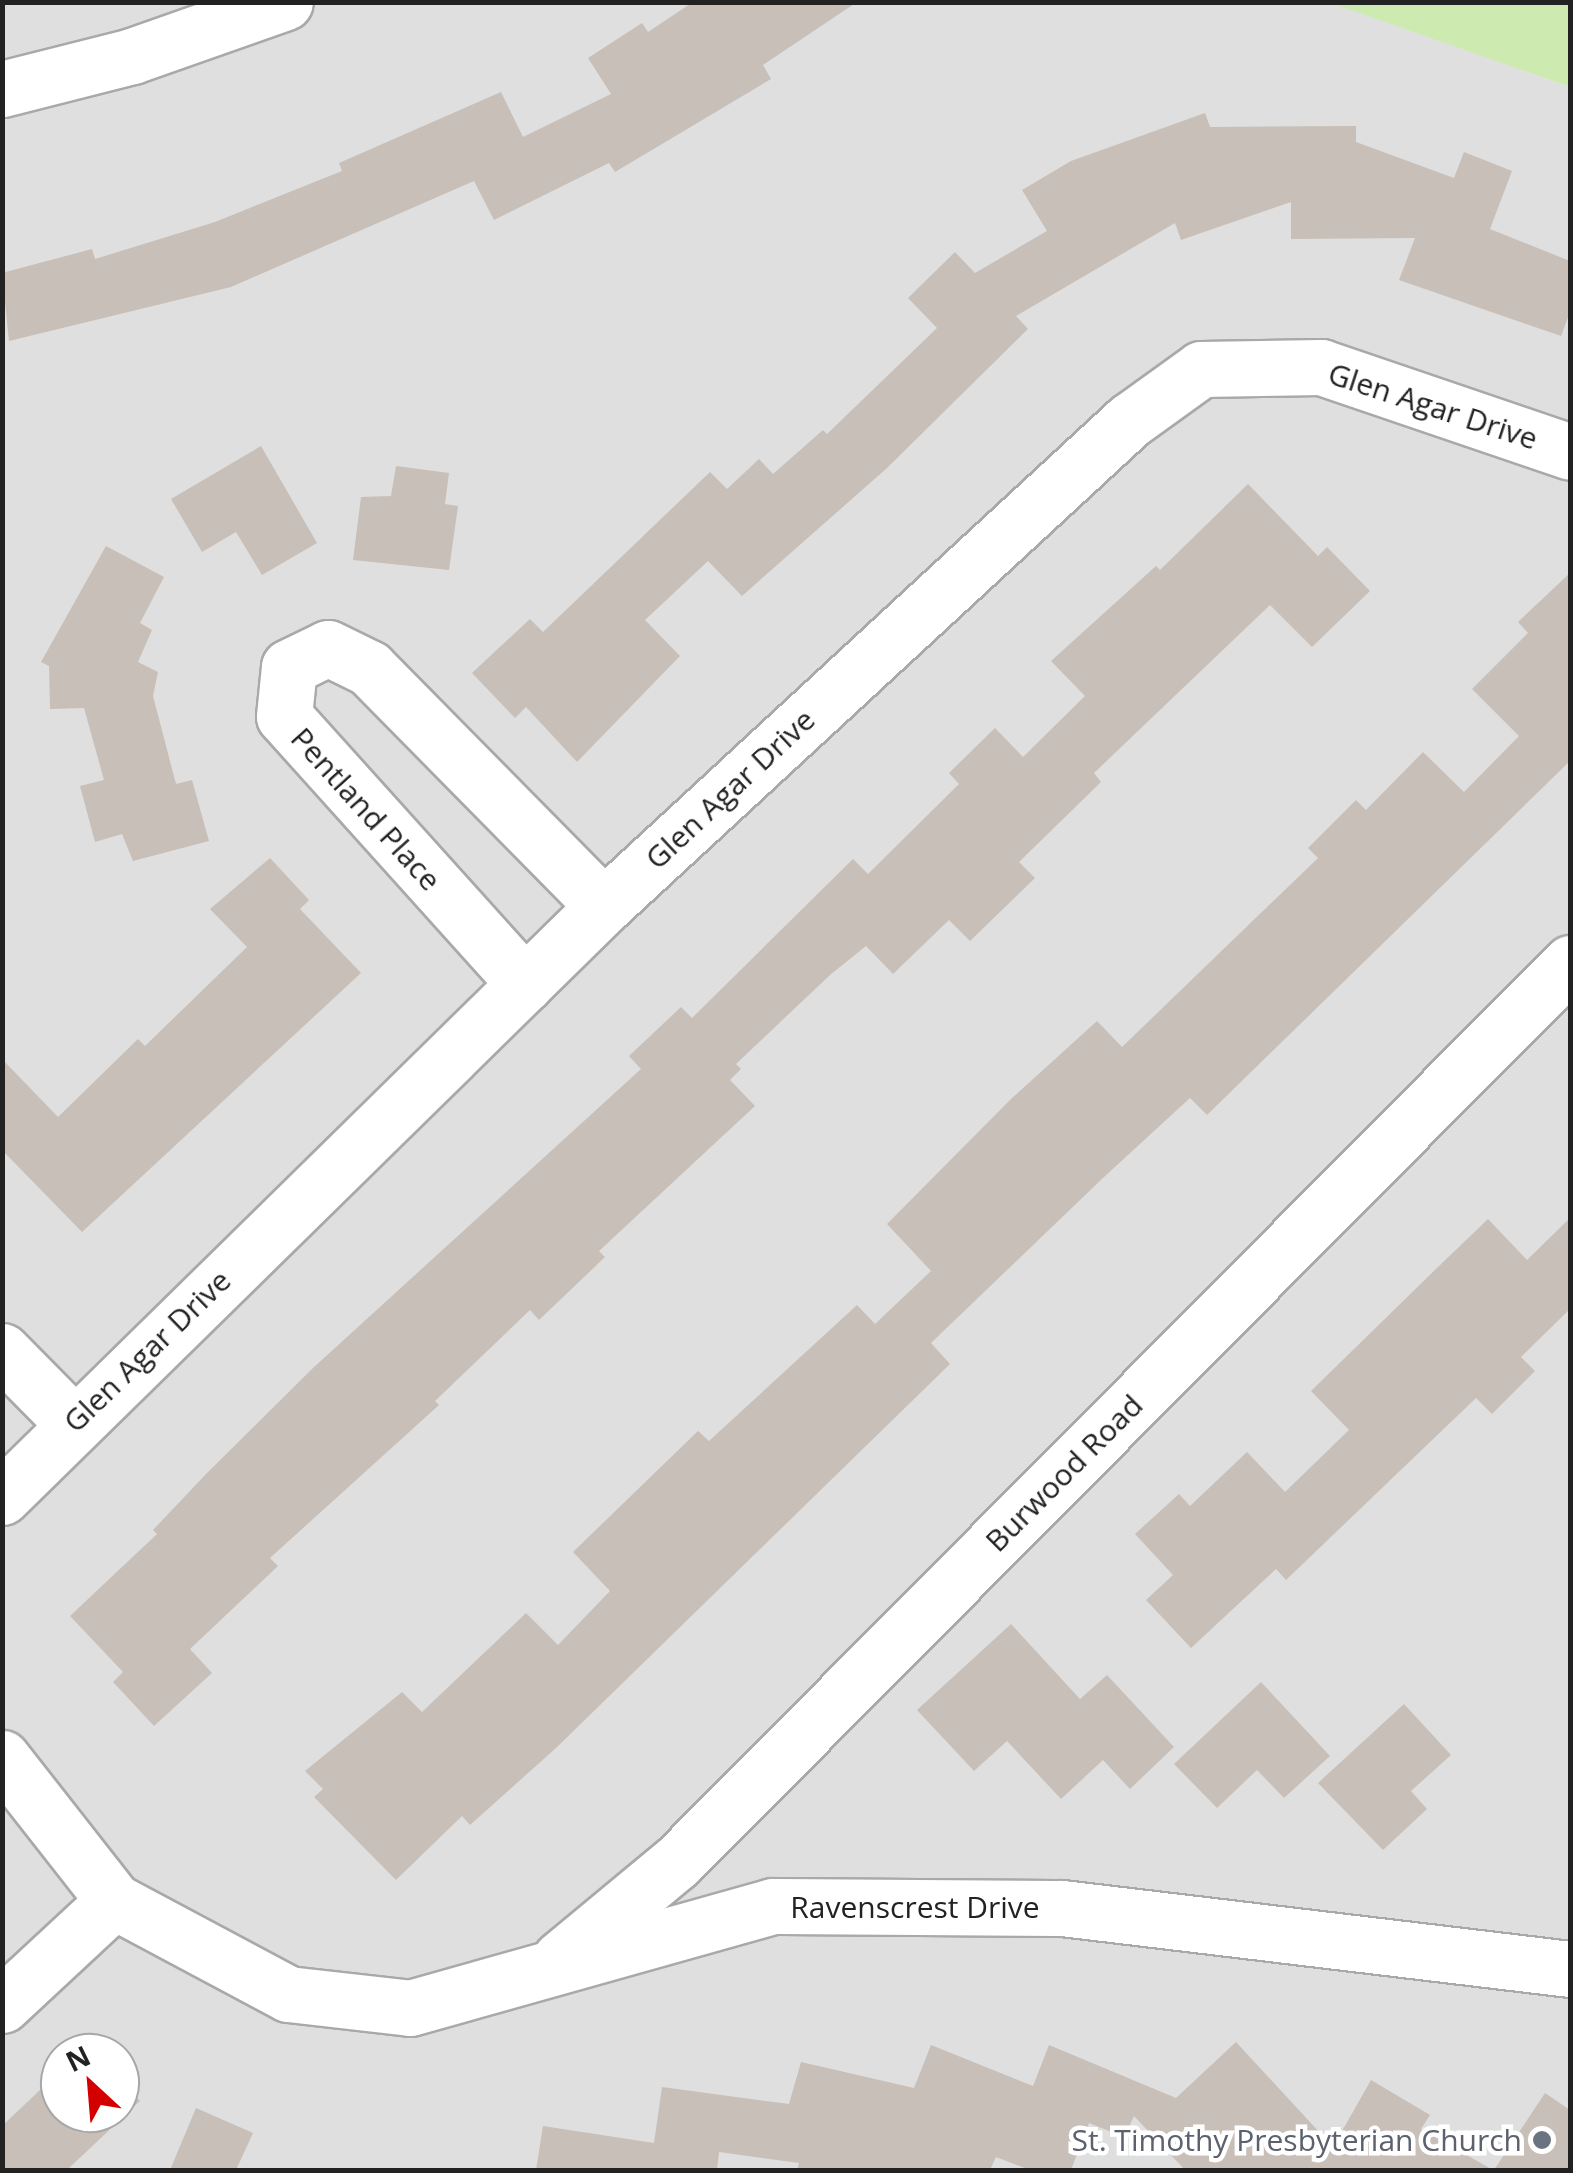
<!DOCTYPE html>
<style>
body{margin:0}
#map{position:relative;width:1573px;height:2173px;overflow:hidden;background:#f2efe9;font-family:"Open Sans",sans-serif}
div>[style]{position:absolute}
.residential>*{inset:0;background:#e0dfdf}
.grass>*{inset:0;background:#cdebb0}
.building>*{inset:0;background:#c7bfb8}
.roads{filter:drop-shadow(2px 0 #a9a9a9) drop-shadow(-2px 0 #a9a9a9) drop-shadow(0 2px #a9a9a9) drop-shadow(0 -2px #a9a9a9)}
.minor>*{height:55px;margin:-27.5px;padding:0 27.5px;transform-origin:27.5px;border-radius:27.5px;background:#fff}
.dots>*{width:28px;height:28px;translate:-50% -50%;box-sizing:border-box;border:5px solid #fff;border-radius:50%}
span{translate:-50% -50%;white-space:nowrap;text-align:center;line-height:1.15;-webkit-text-stroke:9px #fff;paint-order:stroke}
.street-label{font-size:30px;color:#222}
.worship-label{font-size:30px;color:#5b616d}
.right{translate:-100% -50%;text-align:right}
.frame{position:absolute;inset:0;border:5px solid #222;pointer-events:none}
.north{position:absolute;left:40px;top:2033px;width:100px;height:100px;box-sizing:border-box;background:#fff;border:2px solid #a7a7a7;border-radius:50%;rotate:334deg;font-size:28px;font-weight:700;line-height:40px;text-align:center;color:#222}
.north::after{content:'';display:block;margin:auto;width:35px;height:45px;background:#d40000;clip-path:polygon(50% 0,100% 100%,50% 72%,0 100%)}
</style>
<div id="map">
<div class="residential">
<i style="clip-path:polygon(evenodd,1331px 2px,1570px 87px,1570px 2170px,3px 2170px,3px 3px,1331px 2px,60px 2053px,120px 2053px,120px 2113px,60px 2113px,60px 2053px)"></i>
</div>
<div class="grass">
<i style="clip-path:polygon(1331px 3px,1570px 3px,1570px 87px)"></i>
</div>
<div class="building">
<i style="clip-path:polygon(693px 2px,857px 2px,763px 65px,771px 79px,615px 172px,609px 163px,494px 220px,474px 181px,231px 287px,9px 341px,2px 273px,92px 249px,95px 259px,215px 222px,342px 171px,339px 163px,501px 92px,523px 137px,611px 94px,588px 58px,642px 23px,648px 32px)"></i>
<i style="clip-path:polygon(1205px 113px,1210px 127px,1356px 126px,1356px 142px,1454px 178px,1464px 152px,1512px 171px,1490px 229px,1570px 261px,1570px 312px,1561px 336px,1399px 280px,1415px 238px,1291px 239px,1291px 202px,1181px 240px,1175px 223px,1016px 316px,1028px 329px,887px 468px,742px 596px,708px 561px,645px 620px,680px 656px,577px 762px,526px 707px,515px 718px,472px 673px,530px 619px,543px 632px,710px 472px,727px 489px,759px 459px,773px 474px,823px 430px,827px 434px,937px 328px,908px 298px,955px 252px,975px 273px,1047px 231px,1022px 190px,1071px 161px)"></i>
<i style="clip-path:polygon(261px 446px,317px 543px,262px 575px,236px 532px,202px 552px,171px 499px)"></i>
<i style="clip-path:polygon(396px 466px,449px 473px,445px 504px,458px 506px,449px 570px,353px 560px,361px 497px,391px 496px)"></i>
<i style="clip-path:polygon(1248px 484px,1318px 556px,1327px 547px,1370px 591px,1312px 647px,1270px 605px,1094px 773px,1101px 782px,1019px 862px,1035px 878px,970px 941px,949px 920px,893px 974px,866px 946px,830px 975px,736px 1064px,741px 1069px,730px 1080px,755px 1106px,599px 1251px,605px 1257px,539px 1320px,530px 1310px,435px 1401px,439px 1405px,270px 1558px,278px 1566px,190px 1649px,212px 1673px,154px 1726px,113px 1682px,123px 1672px,70px 1616px,157px 1534px,153px 1530px,207px 1473px,313px 1368px,641px 1069px,629px 1056px,681px 1007px,692px 1018px,853px 859px,868px 874px,959px 784px,949px 773px,995px 728px,1023px 757px,1085px 696px,1051px 661px,1156px 566px,1160px 570px)"></i>
<i style="clip-path:polygon(106px 546px,164px 577px,140px 623px,152px 630px,138px 662px,158px 672px,153px 696px,176px 784px,192px 780px,209px 841px,133px 861px,122px 834px,95px 842px,80px 786px,104px 780px,84px 708px,50px 709px,49px 666px,41px 662px)"></i>
<i style="clip-path:polygon(1570px 573px,1570px 761px,1207px 1115px,1190px 1098px,1104px 1177px,931px 1343px,950px 1364px,556px 1748px,470px 1825px,462px 1816px,396px 1880px,314px 1797px,323px 1789px,305px 1771px,402px 1692px,422px 1712px,526px 1613px,558px 1645px,610px 1591px,573px 1552px,698px 1431px,709px 1441px,857px 1305px,875px 1324px,931px 1271px,887px 1224px,1011px 1099px,1097px 1021px,1122px 1047px,1318px 858px,1308px 848px,1356px 800px,1366px 810px,1423px 752px,1464px 792px,1519px 736px,1472px 689px,1528px 633px,1518px 622px)"></i>
<i style="clip-path:polygon(270px 858px,309px 900px,300px 909px,361px 973px,82px 1232px,2px 1150px,2px 1059px,58px 1117px,138px 1039px,145px 1046px,247px 947px,210px 909px)"></i>
<i style="clip-path:polygon(1570px 1218px,1570px 1309px,1521px 1357px,1535px 1371px,1492px 1414px,1476px 1398px,1286px 1580px,1276px 1569px,1191px 1648px,1146px 1600px,1173px 1575px,1135px 1534px,1179px 1494px,1190px 1506px,1247px 1452px,1285px 1492px,1349px 1430px,1311px 1391px,1438px 1267px,1488px 1219px,1527px 1260px)"></i>
<i style="clip-path:polygon(1011px 1624px,1080px 1699px,1107px 1675px,1174px 1747px,1130px 1789px,1103px 1760px,1061px 1799px,1007px 1741px,974px 1771px,917px 1710px)"></i>
<i style="clip-path:polygon(1261px 1682px,1330px 1756px,1284px 1798px,1257px 1770px,1217px 1808px,1174px 1764px)"></i>
<i style="clip-path:polygon(1404px 1704px,1451px 1755px,1411px 1791px,1427px 1809px,1383px 1850px,1318px 1783px)"></i>
<i style="clip-path:polygon(1236px 2042px,1333px 2147px,1371px 2080px,1430px 2115px,1421px 2129px,1493px 2170px,1185px 2170px,1134px 2116px,1124px 2137px,1089px 2123px,1071px 2170px,1030px 2170px,996px 2157px,990px 2170px,797px 2170px,799px 2163px,719px 2152px,717px 2170px,536px 2170px,543px 2126px,654px 2143px,662px 2087px,789px 2104px,801px 2062px,914px 2088px,931px 2045px,1033px 2086px,1049px 2045px,1176px 2098px)"></i>
<i style="clip-path:polygon(60px 2071px,60px 2113px,120px 2113px,120px 2081px,140px 2101px,67px 2170px,2px 2170px,2px 2126px)"></i>
<i style="clip-path:polygon(1545px 2093px,1570px 2110px,1570px 2170px,1494px 2170px)"></i>
<i style="clip-path:polygon(196px 2108px,253px 2133px,236px 2170px,170px 2170px)"></i>
</div>
<div class="roads">
<div class="minor">
<i style="left:2px;top:89px;width:134px;rotate:-14.2deg"></i>
<i style="left:132px;top:56px;width:162px;rotate:-19.4deg"></i>
<i style="left:525px;top:984px;width:360px;rotate:-132deg"></i>
<i style="left:284px;top:716px;width:49px;rotate:-84.2deg"></i>
<i style="left:289px;top:667px;width:43px;rotate:-26deg"></i>
<i style="left:328px;top:648px;width:46px;rotate:26deg"></i>
<i style="left:369px;top:668px;width:334px;rotate:45.4deg"></i>
<i style="left:2px;top:1351px;width:100px;rotate:45.4deg"></i>
<i style="left:2px;top:1497px;width:844px;rotate:-44.47deg"></i>
<i style="left:604px;top:906px;width:715px;rotate:-42.73deg"></i>
<i style="left:1129px;top:421px;width:89px;rotate:-35.8deg"></i>
<i style="left:1201px;top:369px;width:120px;rotate:-1deg"></i>
<i style="left:1321px;top:367px;width:263px;rotate:18.8deg"></i>
<i style="left:2px;top:1758px;width:182px;rotate:51.9deg"></i>
<i style="left:114px;top:1901px;width:197px;rotate:28.1deg"></i>
<i style="left:288px;top:1994px;width:123px;rotate:6.5deg"></i>
<i style="left:410px;top:2008px;width:377px;rotate:-15.7deg"></i>
<i style="left:773px;top:1906px;width:289px;rotate:0.4deg"></i>
<i style="left:1062px;top:1908px;width:512px;rotate:6.85deg"></i>
<i style="left:560px;top:1959px;width:152px;rotate:-39.7deg"></i>
<i style="left:677px;top:1862px;width:1267px;rotate:-45.19deg"></i>
<i style="left:2px;top:2005px;width:153px;rotate:-42.9deg"></i>
</div>
</div>
<div class="dots">
<i style="left:1542px;top:2140px;background:#6b7280"></i>
</div>
<div class="street-label">
<span style="left:1433px;top:406px;rotate:18deg">Glen Agar Drive</span>
<span style="left:730px;top:789px;rotate:-43deg">Glen Agar Drive</span>
<span style="left:366px;top:809px;rotate:48deg">Pentland Place</span>
<span style="left:147px;top:1351px;rotate:-44deg">Glen Agar Drive</span>
<span style="left:1064px;top:1473px;rotate:-45deg">Burwood Road</span>
<span style="left:915px;top:1907px">Ravenscrest Drive</span>
</div>
<div class="worship-label">
<span class="right" style="left:1522px;top:2140px">St. Timothy Presbyterian Church</span>
</div>
<div class="frame"></div>
<div class="north">N</div>
</div>
